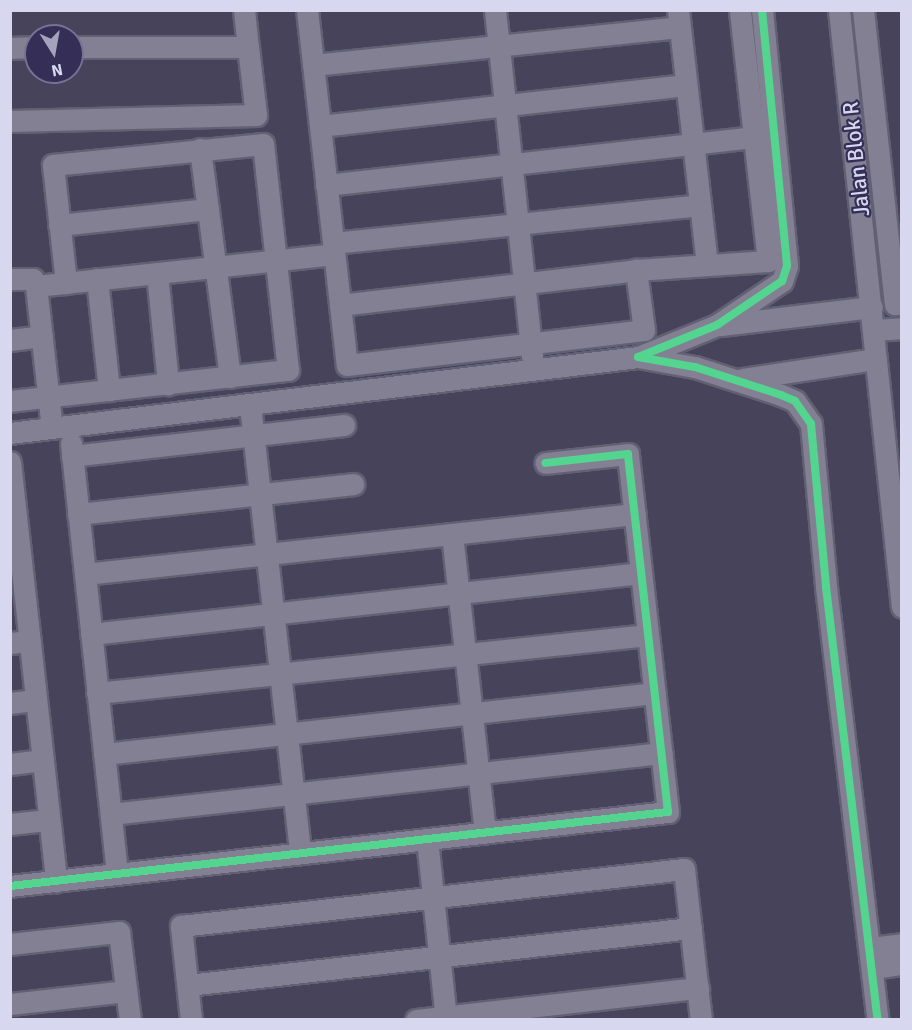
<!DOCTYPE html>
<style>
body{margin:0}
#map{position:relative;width:912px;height:1030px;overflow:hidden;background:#46435a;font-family:Signika,sans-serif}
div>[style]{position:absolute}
.roads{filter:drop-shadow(2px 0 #626074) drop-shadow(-2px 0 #626074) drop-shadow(0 2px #626074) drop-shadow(0 -2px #626074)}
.minor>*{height:21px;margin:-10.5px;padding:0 10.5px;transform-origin:10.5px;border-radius:10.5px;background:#828092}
.cycleway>*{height:8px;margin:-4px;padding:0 4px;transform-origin:4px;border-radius:4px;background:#53d58f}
span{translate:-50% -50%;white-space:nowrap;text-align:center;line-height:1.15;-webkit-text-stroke:4.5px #352f57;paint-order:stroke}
.street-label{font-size:22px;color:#d8d7f0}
.frame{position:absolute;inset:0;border:12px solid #d8d7f0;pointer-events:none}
.north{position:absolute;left:24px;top:24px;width:60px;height:60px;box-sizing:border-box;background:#352f57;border:2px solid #767294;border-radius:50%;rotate:169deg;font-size:16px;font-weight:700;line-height:24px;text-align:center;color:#d8d7f0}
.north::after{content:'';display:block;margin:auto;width:21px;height:27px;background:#a5a3bc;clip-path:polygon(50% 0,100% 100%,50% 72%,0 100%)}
</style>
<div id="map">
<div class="roads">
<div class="minor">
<i style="left:244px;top:10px;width:37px;rotate:84deg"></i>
<i style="left:307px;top:10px;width:357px;rotate:83.6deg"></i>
<i style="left:347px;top:365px;width:299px;rotate:-6.7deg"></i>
<i style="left:644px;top:330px;width:61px;rotate:-97.6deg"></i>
<i style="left:495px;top:10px;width:349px;rotate:83.9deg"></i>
<i style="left:678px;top:10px;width:256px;rotate:83.5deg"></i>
<i style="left:762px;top:10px;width:257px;rotate:84.4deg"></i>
<i style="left:787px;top:266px;width:16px;rotate:108deg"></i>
<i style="left:782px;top:281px;width:78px;rotate:145.9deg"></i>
<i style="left:717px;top:325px;width:85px;rotate:157.9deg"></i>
<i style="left:638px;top:357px;width:58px;rotate:10deg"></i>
<i style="left:695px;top:367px;width:90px;rotate:18deg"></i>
<i style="left:781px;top:395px;width:15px;rotate:23deg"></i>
<i style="left:795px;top:401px;width:28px;rotate:55deg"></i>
<i style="left:811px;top:424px;width:164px;rotate:84.7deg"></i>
<i style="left:826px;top:587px;width:436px;rotate:83.2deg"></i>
<i style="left:839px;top:10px;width:600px;rotate:83.98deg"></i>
<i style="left:863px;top:10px;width:296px;rotate:83.8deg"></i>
<i style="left:895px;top:304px;width:7px;rotate:-8deg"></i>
<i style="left:10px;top:48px;width:26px;rotate:-2deg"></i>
<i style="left:313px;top:65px;width:368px;rotate:-5.9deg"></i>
<i style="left:10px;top:121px;width:246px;rotate:-1.4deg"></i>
<i style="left:256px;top:115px;width:68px;rotate:-96.7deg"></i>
<i style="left:248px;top:47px;width:176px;rotate:180deg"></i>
<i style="left:320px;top:126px;width:368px;rotate:-6.4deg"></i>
<i style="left:200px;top:149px;width:230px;rotate:82.5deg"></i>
<i style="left:326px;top:185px;width:443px;rotate:-6.4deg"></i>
<i style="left:59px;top:225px;width:150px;rotate:-6.1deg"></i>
<i style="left:333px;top:243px;width:369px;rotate:-5.9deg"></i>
<i style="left:157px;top:273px;width:112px;rotate:84.3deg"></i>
<i style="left:10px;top:279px;width:23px"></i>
<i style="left:33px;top:279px;width:8px;rotate:67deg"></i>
<i style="left:36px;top:286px;width:143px;rotate:83.6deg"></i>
<i style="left:97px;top:279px;width:112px;rotate:83.8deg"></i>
<i style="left:36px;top:286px;width:300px;rotate:-6.1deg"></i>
<i style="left:340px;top:305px;width:298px;rotate:-6.7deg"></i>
<i style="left:636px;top:270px;width:132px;rotate:-3.9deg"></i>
<i style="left:768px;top:261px;width:253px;rotate:-96.4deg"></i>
<i style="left:721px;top:325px;width:152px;rotate:-6.8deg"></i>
<i style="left:875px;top:330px;width:27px;rotate:-4deg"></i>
<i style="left:10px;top:340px;width:32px;rotate:-7deg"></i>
<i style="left:743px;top:379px;width:134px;rotate:-8.6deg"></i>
<i style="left:10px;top:401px;width:280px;rotate:-6.4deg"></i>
<i style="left:288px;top:370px;width:227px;rotate:-96.3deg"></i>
<i style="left:263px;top:144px;width:211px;rotate:174.3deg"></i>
<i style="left:53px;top:165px;width:119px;rotate:83.7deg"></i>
<i style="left:250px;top:405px;width:451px;rotate:83.6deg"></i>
<i style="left:10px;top:433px;width:633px;rotate:-6.9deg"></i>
<i style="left:71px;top:443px;width:433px;rotate:83.9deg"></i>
<i style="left:72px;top:456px;width:274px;rotate:-6.5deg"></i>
<i style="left:10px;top:462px;width:422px;rotate:83.7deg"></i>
<i style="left:78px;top:514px;width:277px;rotate:-6.2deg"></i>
<i style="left:452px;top:534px;width:300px;rotate:83.7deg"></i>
<i style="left:85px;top:574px;width:553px;rotate:-6.23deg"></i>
<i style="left:91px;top:634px;width:553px;rotate:-6.33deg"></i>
<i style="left:10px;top:643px;width:20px;rotate:-6deg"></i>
<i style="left:97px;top:693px;width:554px;rotate:-6.01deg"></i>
<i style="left:10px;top:703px;width:26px;rotate:-7deg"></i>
<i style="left:104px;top:754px;width:554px;rotate:-6.32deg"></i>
<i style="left:10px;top:764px;width:33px;rotate:-7deg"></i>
<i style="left:111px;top:814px;width:554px;rotate:-6.32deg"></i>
<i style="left:10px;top:824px;width:39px;rotate:-6deg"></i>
<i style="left:427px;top:839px;width:182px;rotate:84deg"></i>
<i style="left:10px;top:886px;width:662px;rotate:-6.42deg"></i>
<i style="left:668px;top:812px;width:360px;rotate:-96.4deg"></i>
<i style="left:628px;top:454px;width:83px;rotate:173.8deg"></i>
<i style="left:10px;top:944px;width:110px;rotate:-6.3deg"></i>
<i style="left:119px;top:932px;width:89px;rotate:82.9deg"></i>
<i style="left:870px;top:948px;width:32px;rotate:-7deg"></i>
<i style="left:873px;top:968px;width:29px;rotate:-8deg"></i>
<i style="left:188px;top:985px;width:506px;rotate:-6.47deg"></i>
<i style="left:10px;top:1004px;width:117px;rotate:-6.4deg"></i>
<i style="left:191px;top:1020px;width:95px;rotate:-96.1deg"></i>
<i style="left:181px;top:926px;width:506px;rotate:-6.47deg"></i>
<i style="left:684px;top:869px;width:152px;rotate:83.6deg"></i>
<i style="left:416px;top:1020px;width:284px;rotate:-6.5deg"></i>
</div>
</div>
<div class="cycleway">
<i style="left:762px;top:10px;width:257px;rotate:84.4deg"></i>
<i style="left:787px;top:266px;width:16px;rotate:108deg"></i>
<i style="left:782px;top:281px;width:78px;rotate:145.9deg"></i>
<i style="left:717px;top:325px;width:85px;rotate:157.9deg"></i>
<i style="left:638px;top:357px;width:58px;rotate:10deg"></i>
<i style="left:695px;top:367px;width:90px;rotate:18deg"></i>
<i style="left:781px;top:395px;width:15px;rotate:23deg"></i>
<i style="left:795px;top:401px;width:28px;rotate:55deg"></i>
<i style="left:811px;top:424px;width:164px;rotate:84.7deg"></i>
<i style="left:826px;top:587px;width:436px;rotate:83.2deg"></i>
<i style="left:10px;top:886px;width:662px;rotate:-6.42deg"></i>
<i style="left:668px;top:812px;width:360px;rotate:-96.4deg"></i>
<i style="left:628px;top:454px;width:83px;rotate:173.8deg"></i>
</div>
<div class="street-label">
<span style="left:856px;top:159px;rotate:-96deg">Jalan Blok R</span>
</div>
<div class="frame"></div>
<div class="north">N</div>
</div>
